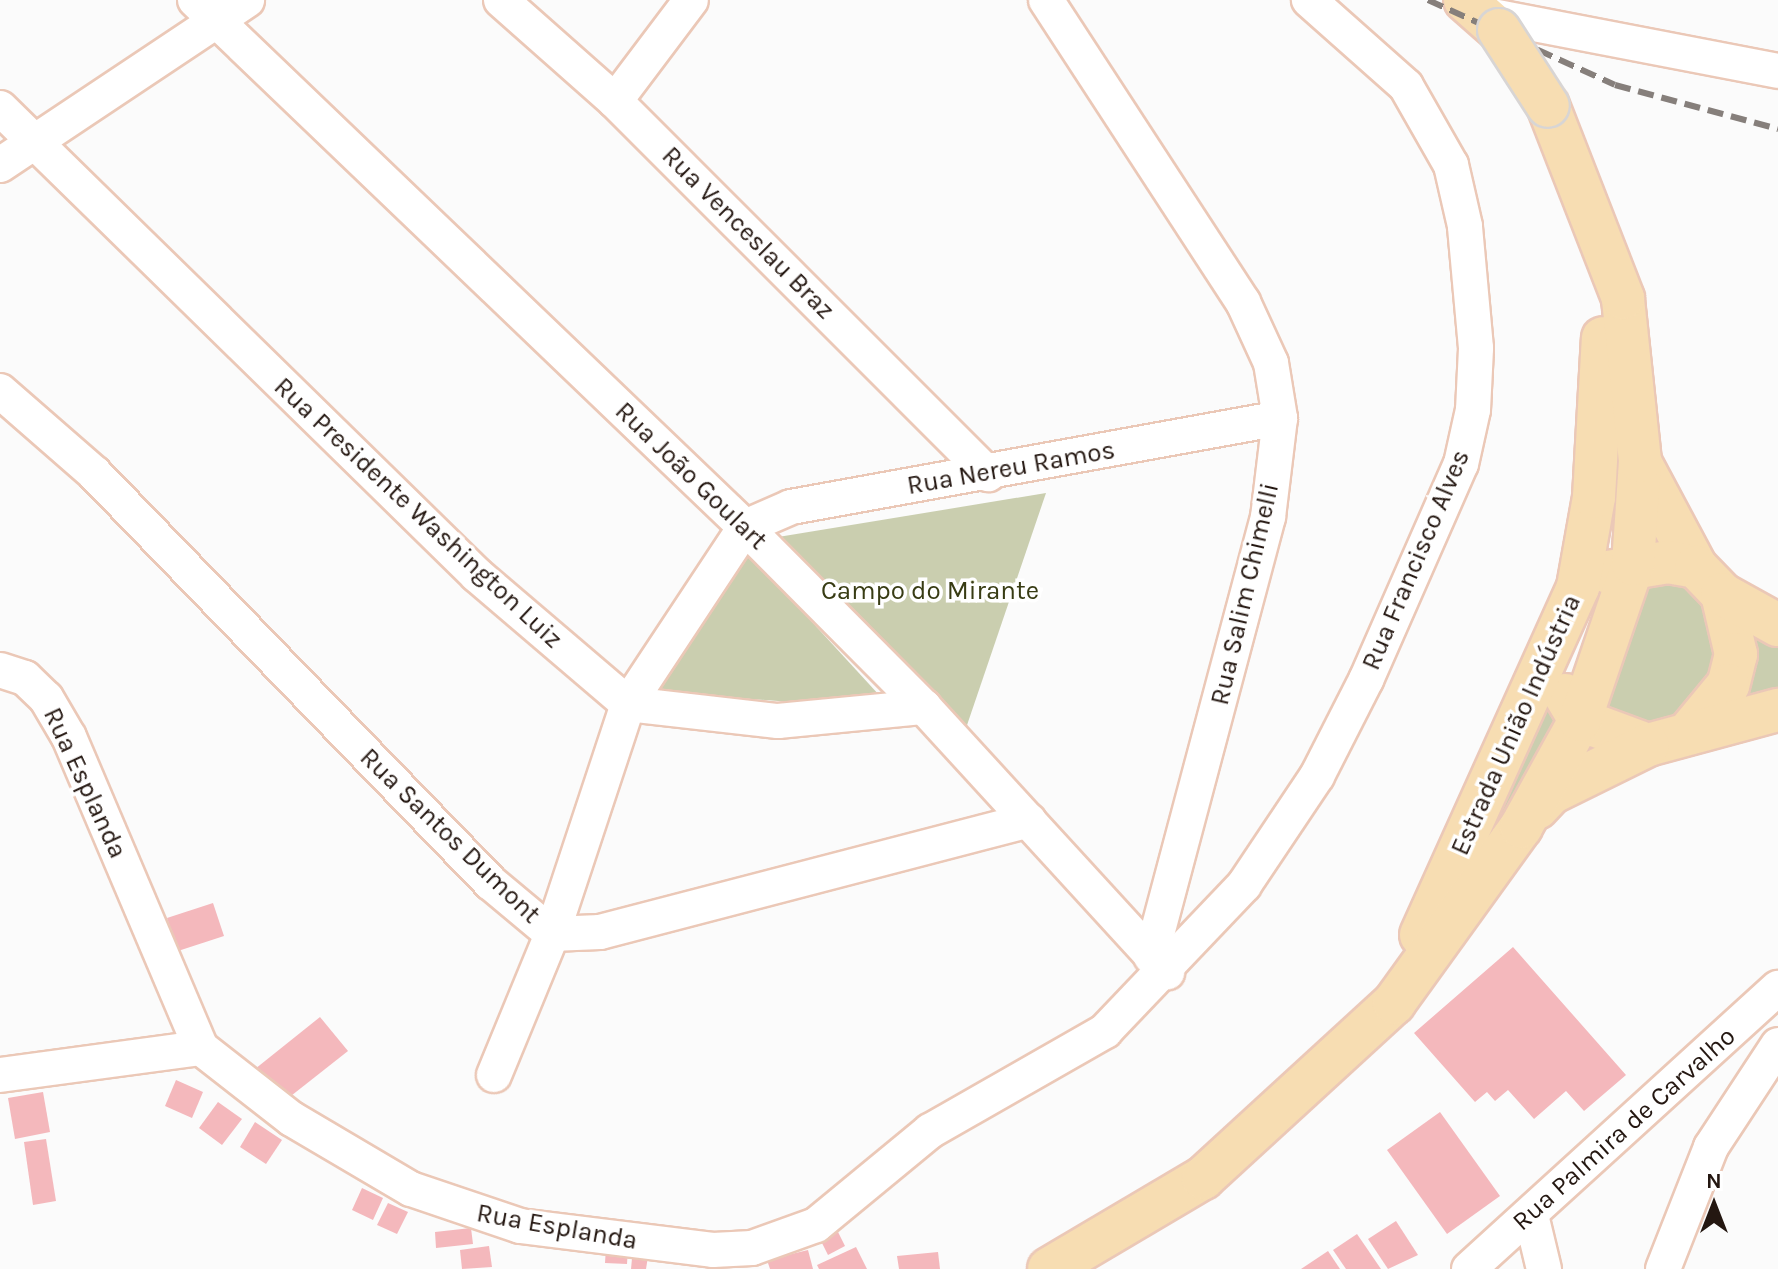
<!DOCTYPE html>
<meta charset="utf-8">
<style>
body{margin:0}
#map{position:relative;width:1778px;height:1269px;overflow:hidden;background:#fbfbfb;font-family:Karla,sans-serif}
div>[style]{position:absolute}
.green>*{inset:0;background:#caceaf}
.building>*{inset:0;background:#f4b8bc}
.roads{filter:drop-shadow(2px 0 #ebc8b7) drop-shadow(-2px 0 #ebc8b7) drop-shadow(0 2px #ebc8b7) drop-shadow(0 -2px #ebc8b7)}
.minor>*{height:34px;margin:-17px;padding:0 17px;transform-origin:17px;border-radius:17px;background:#fff}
.major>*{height:42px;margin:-21px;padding:0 21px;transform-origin:21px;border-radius:21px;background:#f7ddb2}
.rail>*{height:6px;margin-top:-3px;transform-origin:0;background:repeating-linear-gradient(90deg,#867f7b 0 16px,transparent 0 24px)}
.bridges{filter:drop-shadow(2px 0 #d8d5d4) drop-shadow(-2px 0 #d8d5d4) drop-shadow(0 2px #d8d5d4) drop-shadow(0 -2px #d8d5d4)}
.major-bridge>*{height:42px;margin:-21px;padding:0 21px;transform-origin:21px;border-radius:21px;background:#f7ddb2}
span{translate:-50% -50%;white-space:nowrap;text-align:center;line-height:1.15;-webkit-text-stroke:7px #fff;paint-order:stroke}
.street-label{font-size:26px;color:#241711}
.park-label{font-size:26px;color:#383c14}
.north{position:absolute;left:1674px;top:1165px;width:80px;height:80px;-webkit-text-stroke:6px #fff;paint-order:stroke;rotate:0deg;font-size:22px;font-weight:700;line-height:32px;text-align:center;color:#241711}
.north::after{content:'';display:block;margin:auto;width:28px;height:36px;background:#241711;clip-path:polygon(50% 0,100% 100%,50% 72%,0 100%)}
</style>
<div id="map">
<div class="green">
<i style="clip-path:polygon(1046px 493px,965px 731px,772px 538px)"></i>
<i style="clip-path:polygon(745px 549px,880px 696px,791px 702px,656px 692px)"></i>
<i style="clip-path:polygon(1648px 572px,1667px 573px,1709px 600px,1726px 647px,1692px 712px,1643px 725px,1596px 705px)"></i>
<i style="clip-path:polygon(1754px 637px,1778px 646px,1778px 693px,1734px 704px)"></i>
<i style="clip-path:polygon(1547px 691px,1566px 716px,1495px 828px)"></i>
</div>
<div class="building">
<i style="clip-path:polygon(213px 903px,224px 936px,178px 951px,167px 918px)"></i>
<i style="clip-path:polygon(1513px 947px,1626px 1075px,1584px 1111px,1566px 1091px,1534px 1119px,1508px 1090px,1495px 1101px,1487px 1092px,1475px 1102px,1414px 1033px)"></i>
<i style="clip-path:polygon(320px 1017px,348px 1051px,282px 1103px,255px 1069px)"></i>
<i style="clip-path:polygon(176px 1080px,203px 1092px,192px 1118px,165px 1106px)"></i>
<i style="clip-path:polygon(43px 1092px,50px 1132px,15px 1139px,8px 1098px)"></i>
<i style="clip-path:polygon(218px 1102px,242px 1119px,222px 1145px,199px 1128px)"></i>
<i style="clip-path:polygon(1440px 1112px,1500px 1196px,1447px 1234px,1387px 1150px)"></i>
<i style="clip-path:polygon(255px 1122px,282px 1140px,266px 1164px,240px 1147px)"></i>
<i style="clip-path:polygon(46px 1139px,56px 1201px,33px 1205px,24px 1142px)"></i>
<i style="clip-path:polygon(362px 1188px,383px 1198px,373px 1220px,352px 1210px)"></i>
<i style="clip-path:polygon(388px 1203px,408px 1212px,397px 1234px,377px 1225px)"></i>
<i style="clip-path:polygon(1396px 1221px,1418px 1255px,1388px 1269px,1368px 1239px)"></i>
<i style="clip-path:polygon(471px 1228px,473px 1244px,436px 1248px,435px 1232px)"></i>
<i style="clip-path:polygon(838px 1232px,845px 1246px,828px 1255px,821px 1241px)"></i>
<i style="clip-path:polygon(1357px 1234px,1381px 1269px,1346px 1269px,1333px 1250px)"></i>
<i style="clip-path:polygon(489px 1246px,492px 1267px,462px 1269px,460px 1250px)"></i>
<i style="clip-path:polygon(606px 1246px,628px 1247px,627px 1264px,605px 1263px)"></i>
<i style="clip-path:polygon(856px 1247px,867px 1269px,819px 1269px,817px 1265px)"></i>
<i style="clip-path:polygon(633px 1248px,649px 1250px,646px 1269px,631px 1269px)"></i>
<i style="clip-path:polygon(808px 1250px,813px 1269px,770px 1269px,767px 1260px)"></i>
<i style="clip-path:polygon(1328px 1251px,1340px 1269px,1301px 1269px)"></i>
<i style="clip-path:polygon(938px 1252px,940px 1269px,899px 1269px,897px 1256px)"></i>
</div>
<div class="roads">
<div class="minor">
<i style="left:195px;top:0;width:762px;rotate:43.78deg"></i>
<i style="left:745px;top:527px;width:254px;rotate:45.2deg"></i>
<i style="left:924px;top:707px;width:360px;rotate:47.5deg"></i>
<i style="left:501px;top:0;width:152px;rotate:41.5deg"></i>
<i style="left:615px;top:101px;width:528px;rotate:45deg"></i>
<i style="left:1046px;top:0;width:361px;rotate:56.9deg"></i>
<i style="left:1243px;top:302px;width:67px;rotate:65.3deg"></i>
<i style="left:1271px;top:363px;width:56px;rotate:80.7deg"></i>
<i style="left:1280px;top:418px;width:100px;rotate:96.9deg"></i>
<i style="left:1268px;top:517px;width:455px;rotate:104.9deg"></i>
<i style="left:1482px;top:14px;width:301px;rotate:10.9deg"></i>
<i style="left:615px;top:101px;width:126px;rotate:-53deg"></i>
<i style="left:0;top:108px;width:668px;rotate:44.39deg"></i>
<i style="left:477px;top:575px;width:199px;rotate:40.5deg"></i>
<i style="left:628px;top:704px;width:151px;rotate:6.5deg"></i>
<i style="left:778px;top:721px;width:147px;rotate:-5.5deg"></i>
<i style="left:0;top:165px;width:297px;rotate:-33.7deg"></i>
<i style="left:0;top:391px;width:126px;rotate:41.1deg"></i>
<i style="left:95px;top:474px;width:569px;rotate:45.93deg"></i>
<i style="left:491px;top:883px;width:80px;rotate:39.9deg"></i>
<i style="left:552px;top:934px;width:48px;rotate:-2.4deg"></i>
<i style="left:600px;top:932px;width:443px;rotate:-14.6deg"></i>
<i style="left:0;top:670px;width:26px;rotate:18deg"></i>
<i style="left:25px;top:678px;width:29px;rotate:44deg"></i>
<i style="left:46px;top:698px;width:45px;rotate:59.5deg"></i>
<i style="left:69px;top:737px;width:338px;rotate:67deg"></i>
<i style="left:201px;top:1048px;width:115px;rotate:38deg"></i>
<i style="left:292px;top:1119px;width:138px;rotate:30.5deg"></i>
<i style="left:411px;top:1189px;width:115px;rotate:18.7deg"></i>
<i style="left:520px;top:1226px;width:194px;rotate:7.1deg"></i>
<i style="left:713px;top:1250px;width:39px;rotate:-3deg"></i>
<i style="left:752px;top:1248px;width:68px;rotate:-19.8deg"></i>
<i style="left:816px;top:1225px;width:148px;rotate:-39.5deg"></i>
<i style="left:930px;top:1131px;width:202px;rotate:-29.7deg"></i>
<i style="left:1105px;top:1031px;width:202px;rotate:-46.4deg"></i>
<i style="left:1244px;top:885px;width:131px;rotate:-56.2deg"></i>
<i style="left:1317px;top:776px;width:108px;rotate:-63deg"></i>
<i style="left:1366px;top:680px;width:236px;rotate:-66.3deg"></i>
<i style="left:1461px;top:464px;width:55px;rotate:-77.5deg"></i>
<i style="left:1473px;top:410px;width:62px;rotate:-87.2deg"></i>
<i style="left:1476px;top:348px;width:122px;rotate:-95.2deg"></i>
<i style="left:1465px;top:226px;width:63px;rotate:-102.9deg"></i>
<i style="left:1451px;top:165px;width:91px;rotate:-119.7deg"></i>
<i style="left:1406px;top:86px;width:130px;rotate:-138.4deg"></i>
<i style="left:0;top:1075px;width:203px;rotate:-7.7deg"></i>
<i style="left:494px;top:1075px;width:152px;rotate:-67.6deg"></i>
<i style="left:552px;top:934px;width:242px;rotate:-71.7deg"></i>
<i style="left:628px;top:704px;width:212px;rotate:-56.5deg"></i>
<i style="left:745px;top:527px;width:50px;rotate:-23.5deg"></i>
<i style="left:791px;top:507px;width:497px;rotate:-10.3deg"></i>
<i style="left:1531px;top:1215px;width:56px;rotate:76.5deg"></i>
<i style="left:1469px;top:1269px;width:418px;rotate:-42.3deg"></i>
<i style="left:1663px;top:1269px;width:131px;rotate:-68.5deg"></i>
<i style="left:1711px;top:1147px;width:122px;rotate:-56.7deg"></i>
</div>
<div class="major">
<i style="left:1465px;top:0;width:45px;rotate:41.4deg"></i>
<i style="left:1642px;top:466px;width:115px;rotate:61.9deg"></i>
<i style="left:1608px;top:572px;width:61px;rotate:-9.5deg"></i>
<i style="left:1668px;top:562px;width:28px;rotate:10deg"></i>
<i style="left:1696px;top:567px;width:37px;rotate:46deg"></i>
<i style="left:1722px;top:594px;width:62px;rotate:76.9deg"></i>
<i style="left:1736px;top:654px;width:32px;rotate:104deg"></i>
<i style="left:1728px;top:685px;width:60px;rotate:129.6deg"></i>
<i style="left:1722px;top:594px;width:64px;rotate:29deg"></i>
<i style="left:1565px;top:695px;width:29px;rotate:59deg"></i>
<i style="left:1580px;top:720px;width:72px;rotate:20.2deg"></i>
<i style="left:1648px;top:745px;width:135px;rotate:-15.1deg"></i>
<i style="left:1537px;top:808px;width:21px;rotate:-47deg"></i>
<i style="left:1551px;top:793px;width:108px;rotate:-26.3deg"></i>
<i style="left:1421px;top:935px;width:382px;rotate:-65.7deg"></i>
<i style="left:1578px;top:587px;width:91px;rotate:-79.9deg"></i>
<i style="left:1594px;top:497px;width:159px;rotate:-86.8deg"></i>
<i style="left:1049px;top:1269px;width:179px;rotate:-30.6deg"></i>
<i style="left:1203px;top:1178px;width:259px;rotate:-42.5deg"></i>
<i style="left:1394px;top:1003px;width:217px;rotate:-54.2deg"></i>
<i style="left:1521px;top:827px;width:122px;rotate:-61.1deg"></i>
<i style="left:1580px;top:720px;width:165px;rotate:-71.2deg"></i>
<i style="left:1633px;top:564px;width:103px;rotate:-86.1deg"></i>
<i style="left:1640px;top:461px;width:164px;rotate:-96deg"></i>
<i style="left:1623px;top:298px;width:206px;rotate:-111.3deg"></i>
</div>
</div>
<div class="rail">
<i style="left:1428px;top:0;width:205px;rotate:24.4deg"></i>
<i style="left:1615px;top:85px;width:169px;rotate:15.1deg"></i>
</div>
<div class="bridges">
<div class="major-bridge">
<i style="left:1499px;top:30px;width:90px;rotate:57.2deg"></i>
</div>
</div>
<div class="street-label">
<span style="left:748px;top:233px;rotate:45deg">Rua Venceslau Braz</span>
<span style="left:1011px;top:468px;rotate:-10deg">Rua Nereu Ramos</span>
<span style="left:691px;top:476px;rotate:44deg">Rua João Goulart</span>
<span style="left:418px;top:513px;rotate:43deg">Rua Presidente Washington Luiz</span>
<span style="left:1416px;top:560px;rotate:-67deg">Rua Francisco Alves</span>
<span style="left:1245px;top:594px;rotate:-77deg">Rua Salim Chimelli</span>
<span style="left:1516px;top:725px;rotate:-66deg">Estrada União Indústria</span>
<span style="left:85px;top:783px;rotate:65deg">Rua Esplanda</span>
<span style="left:450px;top:836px;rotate:44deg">Rua Santos Dumont</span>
<span style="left:1624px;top:1129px;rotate:-42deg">Rua Palmira de Carvalho</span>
<span style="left:557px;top:1227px;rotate:10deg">Rua Esplanda</span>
</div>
<div class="park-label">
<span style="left:930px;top:591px">Campo do Mirante</span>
</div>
<div class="north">N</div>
</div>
